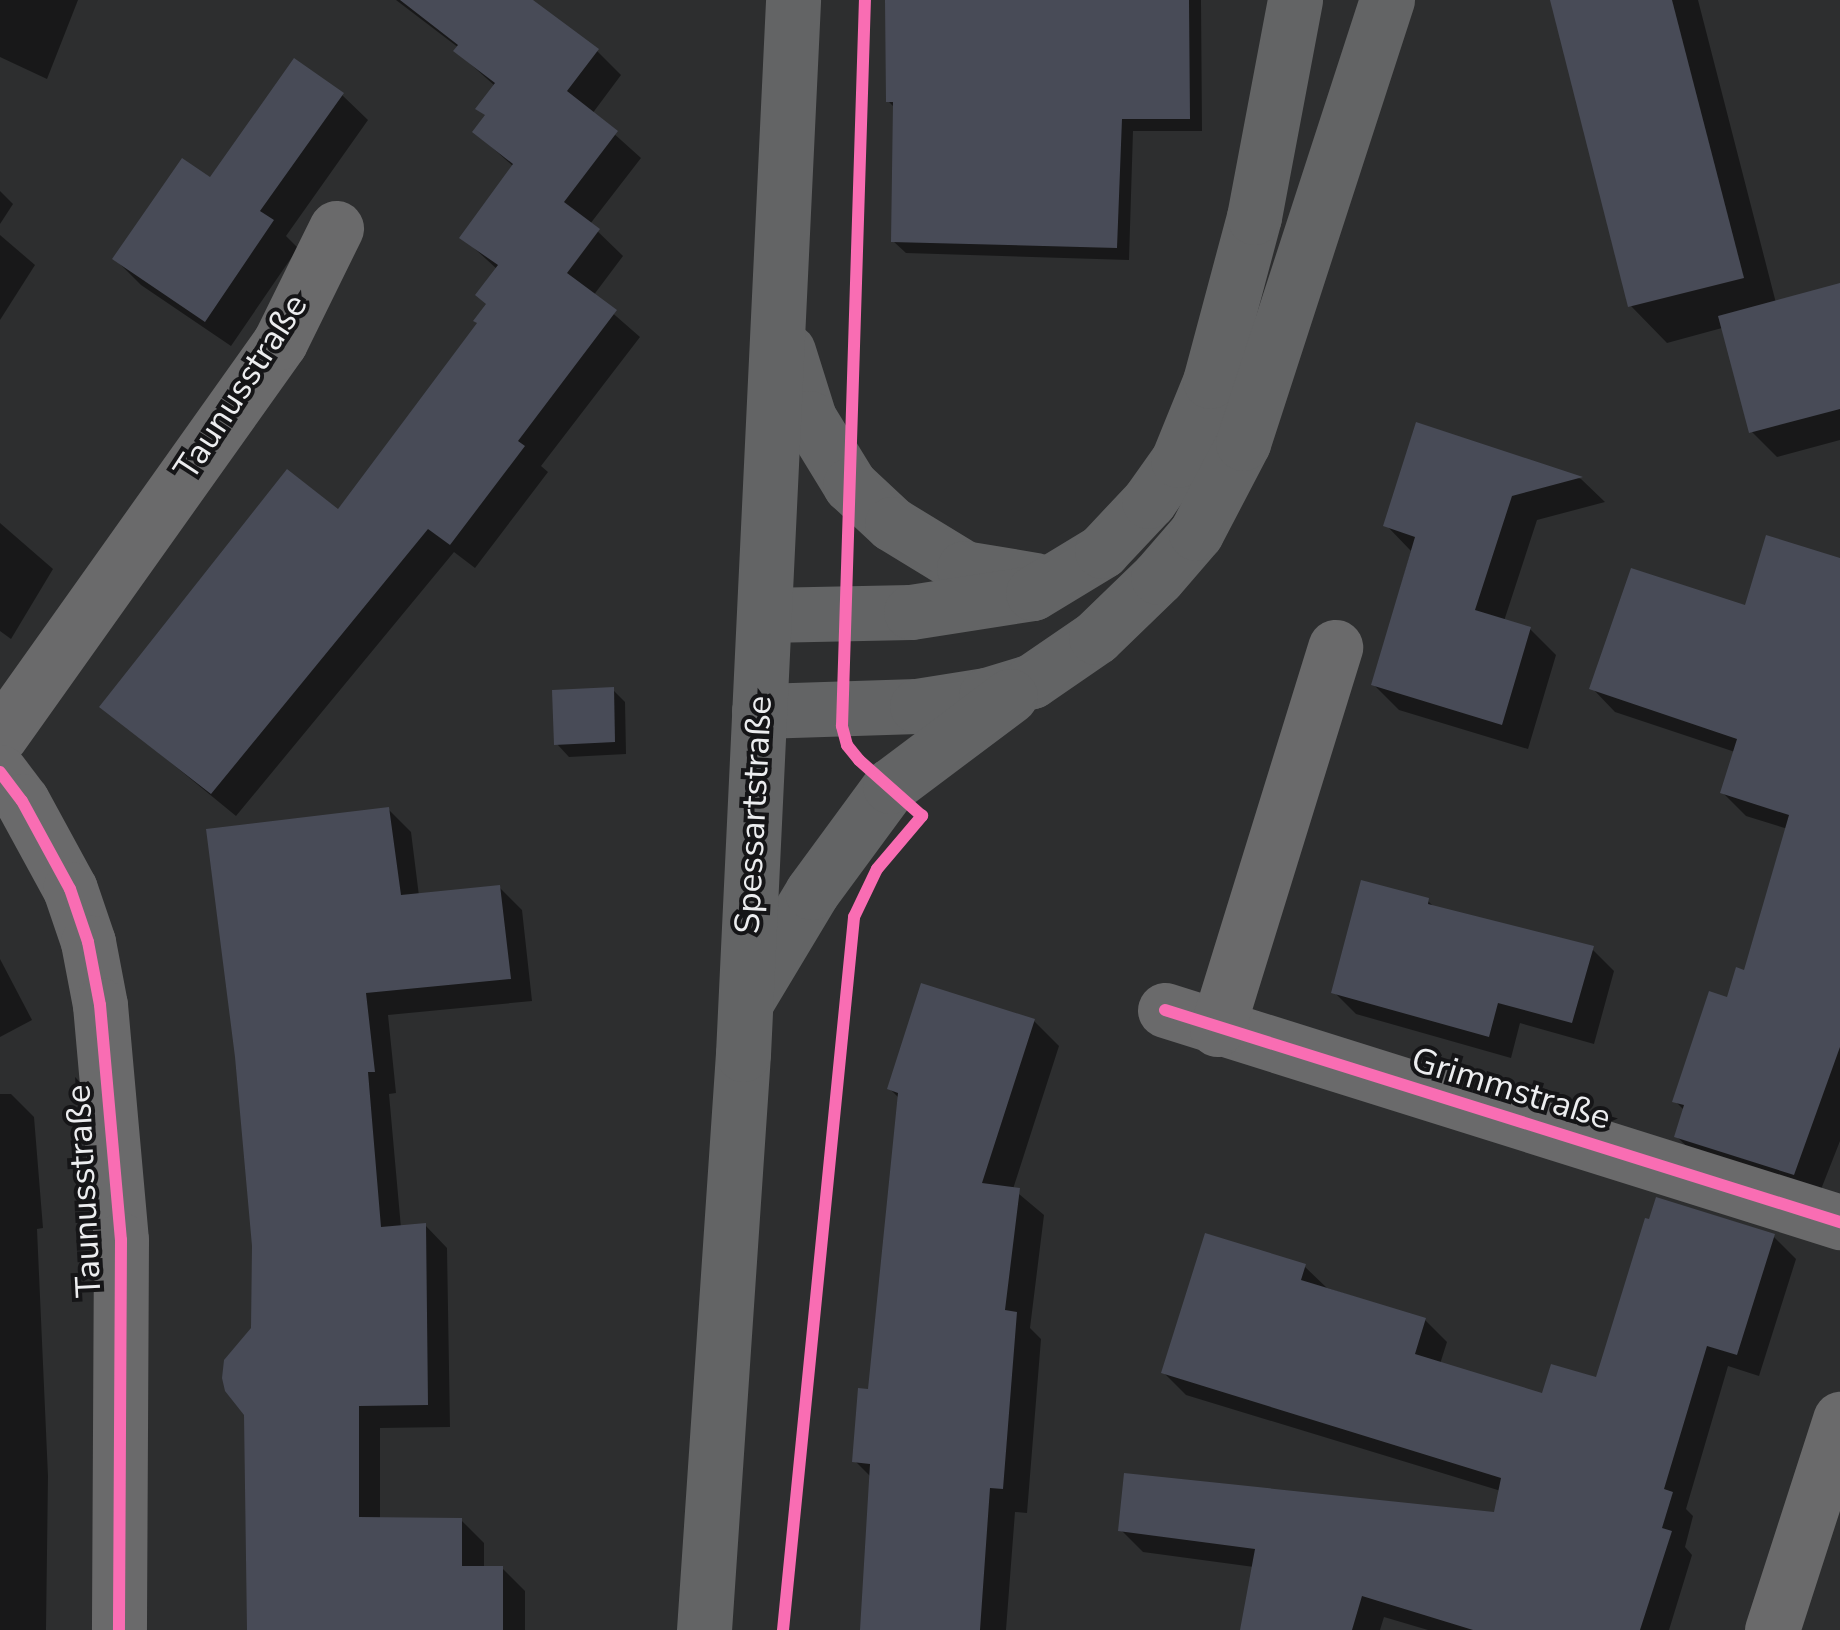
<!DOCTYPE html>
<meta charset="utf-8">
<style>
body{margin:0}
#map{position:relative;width:1840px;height:1630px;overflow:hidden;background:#2d2e2f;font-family:"Nunito Sans",sans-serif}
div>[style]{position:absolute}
.shadow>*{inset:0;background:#0007}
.building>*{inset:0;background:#484b57}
.minor>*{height:55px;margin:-27.5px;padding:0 27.5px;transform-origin:27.5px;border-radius:27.5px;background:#6a6a6b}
.secondary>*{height:55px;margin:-27.5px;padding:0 27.5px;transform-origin:27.5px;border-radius:27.5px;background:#636465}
.cycleway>*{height:12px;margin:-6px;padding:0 6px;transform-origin:6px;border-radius:6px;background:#f96db3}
span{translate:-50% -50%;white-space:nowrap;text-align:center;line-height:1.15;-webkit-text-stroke:8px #151517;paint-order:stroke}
.street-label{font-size:35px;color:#ecedef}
</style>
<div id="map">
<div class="shadow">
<i style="clip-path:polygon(0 0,78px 0,47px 79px,0 57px)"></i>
<i style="clip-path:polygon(396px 0,529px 0,597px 51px,621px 75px,592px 114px,641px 158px,590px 224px,623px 256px,593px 296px,640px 337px,541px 466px,548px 472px,475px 568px,454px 552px,236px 816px,103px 707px,338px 512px,479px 324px,488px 305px,498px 270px,462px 237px,514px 167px,475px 132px,487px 117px,495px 86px,456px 51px,459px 48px)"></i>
<i style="clip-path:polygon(888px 0,1201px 0,1202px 131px,1133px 131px,1129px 260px,906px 253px,893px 241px,896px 109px,888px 101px)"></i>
<i style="clip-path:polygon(1552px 0,1698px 0,1776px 303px,1840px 286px,1840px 440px,1777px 457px,1751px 431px,1722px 328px,1667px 343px,1631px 306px)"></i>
<i style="clip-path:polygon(342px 95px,368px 120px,286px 236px,298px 248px,231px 346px,141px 285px,115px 259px,211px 181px)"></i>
<i style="clip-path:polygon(0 191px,13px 204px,0 224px)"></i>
<i style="clip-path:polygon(0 235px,35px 265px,0 320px)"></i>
<i style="clip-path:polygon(1418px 425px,1581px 479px,1605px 502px,1537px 520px,1504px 621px,1530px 629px,1556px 655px,1528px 749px,1399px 710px,1373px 684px,1411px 551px,1386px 525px)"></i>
<i style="clip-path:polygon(0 523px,53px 569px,11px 639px,0 631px)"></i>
<i style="clip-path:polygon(1840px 560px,1840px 1141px,1818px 1197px,1701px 1160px,1677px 1137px,1685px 1111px,1675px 1101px,1746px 973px,1788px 829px,1746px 816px,1722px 792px,1735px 752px,1615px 712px,1592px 688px)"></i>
<i style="clip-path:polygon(613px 690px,625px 702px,626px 754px,569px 757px,557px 744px)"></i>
<i style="clip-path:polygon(388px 809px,411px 832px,419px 896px,500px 888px,522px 910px,532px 1001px,388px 1015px,396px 1093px,389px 1094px,401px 1228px,425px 1225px,447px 1248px,450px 1427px,380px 1428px,380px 1520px,461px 1520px,484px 1543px,484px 1568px,502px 1568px,525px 1591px,525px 1630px,249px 1630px,254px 1329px)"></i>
<i style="clip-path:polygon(1428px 901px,1436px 909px,1592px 949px,1614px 971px,1594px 1044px,1520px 1023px,1511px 1058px,1356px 1014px,1334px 992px)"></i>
<i style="clip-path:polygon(0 959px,32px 1020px,0 1037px)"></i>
<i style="clip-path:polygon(1034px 1021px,1059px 1046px,1013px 1189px,1044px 1215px,1030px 1328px,1041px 1339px,1027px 1513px,1015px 1512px,1006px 1630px,862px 1630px,872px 1478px,855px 1461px,870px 1391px,900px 1099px,890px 1089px)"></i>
<i style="clip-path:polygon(0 1094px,11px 1094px,34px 1117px,43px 1228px,37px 1229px,48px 1476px,46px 1630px,0 1630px)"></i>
<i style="clip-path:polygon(1774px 1237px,1796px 1259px,1759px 1376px,1728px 1366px,1686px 1509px,1693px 1516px,1685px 1547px,1692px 1555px,1669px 1630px,1428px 1630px,1384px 1617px,1380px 1630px,1243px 1630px,1254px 1567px,1143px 1552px,1121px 1530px,1496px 1515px,1501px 1491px,1186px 1395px,1164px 1373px,1304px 1266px,1327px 1288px,1425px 1320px,1447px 1342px,1440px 1364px,1544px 1396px,1598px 1380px)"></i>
</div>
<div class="building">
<i style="clip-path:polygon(400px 0,533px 0,599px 49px,567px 91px,618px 131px,564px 202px,600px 229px,567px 273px,617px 310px,518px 441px,525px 446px,450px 545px,428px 529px,211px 794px,99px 707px,287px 469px,338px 509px,477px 323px,473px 321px,486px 304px,475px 295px,498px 265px,459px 238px,513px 164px,472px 132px,485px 115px,475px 109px,495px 83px,453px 51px,458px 45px)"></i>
<i style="clip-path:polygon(885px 0,1189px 0,1190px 119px,1122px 119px,1117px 248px,891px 242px,893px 102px,886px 102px)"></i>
<i style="clip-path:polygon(1550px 0,1672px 0,1744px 278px,1628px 307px)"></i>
<i style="clip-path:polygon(294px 58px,344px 93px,260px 211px,274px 220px,205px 322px,112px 259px,182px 158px,210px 177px)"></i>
<i style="clip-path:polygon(1840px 283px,1840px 409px,1749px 433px,1718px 316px)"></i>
<i style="clip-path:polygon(1416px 422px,1583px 477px,1512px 496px,1475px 610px,1531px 627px,1502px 725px,1371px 685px,1415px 537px,1383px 526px)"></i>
<i style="clip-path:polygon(1766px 535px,1840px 558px,1840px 1047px,1794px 1175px,1674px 1137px,1684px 1105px,1672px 1102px,1709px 991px,1727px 997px,1736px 967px,1744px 970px,1789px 815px,1720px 793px,1737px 739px,1589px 689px,1631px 568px,1745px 605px)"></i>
<i style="clip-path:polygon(614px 687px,615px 742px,554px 745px,552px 690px)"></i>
<i style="clip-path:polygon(389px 807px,401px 895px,500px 885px,511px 979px,366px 993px,375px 1072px,368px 1072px,381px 1227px,426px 1223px,428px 1405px,359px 1406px,359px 1517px,462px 1518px,462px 1566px,503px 1566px,503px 1630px,247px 1630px,244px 1415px,225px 1391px,222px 1378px,224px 1360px,251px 1328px,252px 1246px,235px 1057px,206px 829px)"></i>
<i style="clip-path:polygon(1361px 880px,1429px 898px,1428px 904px,1594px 946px,1572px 1023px,1498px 1003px,1489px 1037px,1331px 993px)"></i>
<i style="clip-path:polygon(921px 983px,1035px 1019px,982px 1183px,1020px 1188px,1005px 1310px,1017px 1312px,1003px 1489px,990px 1488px,980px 1630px,860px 1630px,870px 1464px,852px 1462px,858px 1388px,868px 1389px,898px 1093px,887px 1089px)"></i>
<i style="clip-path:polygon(1656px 1197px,1775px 1234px,1737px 1355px,1707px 1346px,1664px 1489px,1673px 1492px,1662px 1528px,1672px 1531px,1640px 1630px,1473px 1630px,1362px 1596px,1352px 1630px,1240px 1630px,1255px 1549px,1118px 1531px,1124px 1473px,1494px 1512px,1501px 1478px,1161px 1373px,1205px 1233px,1306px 1264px,1301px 1280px,1426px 1318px,1415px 1354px,1542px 1393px,1551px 1364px,1596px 1377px,1645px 1218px,1649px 1219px)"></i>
</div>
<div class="minor">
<i style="left:0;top:736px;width:483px;rotate:-54.6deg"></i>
<i style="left:280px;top:342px;width:127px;rotate:-63.8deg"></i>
<i style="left:0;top:772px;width:36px;rotate:53deg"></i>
<i style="left:22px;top:801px;width:100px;rotate:61.4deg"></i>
<i style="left:70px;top:889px;width:56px;rotate:71.2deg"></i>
<i style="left:88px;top:942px;width:64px;rotate:79.2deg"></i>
<i style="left:100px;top:1005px;width:236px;rotate:84.9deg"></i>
<i style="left:121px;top:1240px;width:390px;rotate:90.3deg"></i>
<i style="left:1165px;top:1010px;width:708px;rotate:17.44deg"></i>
<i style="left:1217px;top:1029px;width:400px;rotate:-72.8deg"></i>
<i style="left:1772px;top:1630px;width:222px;rotate:-72.1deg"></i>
</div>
<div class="secondary">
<i style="left:788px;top:351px;width:70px;rotate:72.6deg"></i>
<i style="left:809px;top:418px;width:79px;rotate:58.5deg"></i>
<i style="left:850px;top:485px;width:57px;rotate:42.9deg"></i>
<i style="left:892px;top:524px;width:84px;rotate:31.4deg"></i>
<i style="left:964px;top:568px;width:73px;rotate:9.5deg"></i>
<i style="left:765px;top:615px;width:146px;rotate:-1.2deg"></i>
<i style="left:911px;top:612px;width:123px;rotate:-8.9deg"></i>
<i style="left:1033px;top:593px;width:81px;rotate:-31.3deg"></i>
<i style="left:1102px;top:551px;width:69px;rotate:-46.8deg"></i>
<i style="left:1149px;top:501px;width:50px;rotate:-54.7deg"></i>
<i style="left:1178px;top:460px;width:85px;rotate:-67.9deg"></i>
<i style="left:1210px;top:381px;width:170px;rotate:-75deg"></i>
<i style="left:1254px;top:217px;width:221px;rotate:-79.3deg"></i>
<i style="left:759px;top:711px;width:158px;rotate:-1.8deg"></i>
<i style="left:917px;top:706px;width:70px;rotate:-9.1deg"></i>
<i style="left:986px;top:695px;width:48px;rotate:-16.9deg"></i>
<i style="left:1032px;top:681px;width:78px;rotate:-34.5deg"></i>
<i style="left:1096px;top:637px;width:86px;rotate:-44.1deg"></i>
<i style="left:1158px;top:577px;width:58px;rotate:-49.2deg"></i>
<i style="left:1196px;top:533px;width:102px;rotate:-62.4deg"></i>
<i style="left:1243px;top:443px;width:466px;rotate:-72deg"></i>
<i style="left:749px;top:997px;width:122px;rotate:-59deg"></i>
<i style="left:812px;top:892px;width:132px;rotate:-53.7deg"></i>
<i style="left:890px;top:786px;width:150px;rotate:-36.9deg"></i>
<i style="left:704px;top:1630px;width:577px;rotate:-86.13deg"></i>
<i style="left:743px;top:1054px;width:1055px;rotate:-87.28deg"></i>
</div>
<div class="cycleway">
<i style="left:0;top:772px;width:36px;rotate:53deg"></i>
<i style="left:22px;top:801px;width:100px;rotate:61.4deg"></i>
<i style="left:70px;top:889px;width:56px;rotate:71.2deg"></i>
<i style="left:88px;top:942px;width:64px;rotate:79.2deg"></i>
<i style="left:100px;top:1005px;width:236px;rotate:84.9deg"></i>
<i style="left:121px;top:1240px;width:390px;rotate:90.3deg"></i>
<i style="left:1165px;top:1010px;width:708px;rotate:17.44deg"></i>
<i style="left:783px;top:1630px;width:717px;rotate:-84.31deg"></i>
<i style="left:854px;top:917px;width:53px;rotate:-64.4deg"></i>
<i style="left:877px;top:869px;width:70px;rotate:-49.7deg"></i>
<i style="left:922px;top:816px;width:84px;rotate:-138.4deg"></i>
<i style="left:859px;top:760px;width:19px;rotate:-129deg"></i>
<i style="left:847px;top:745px;width:20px;rotate:-105deg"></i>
<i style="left:842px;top:726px;width:726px;rotate:-88.19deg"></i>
</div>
<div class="street-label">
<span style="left:241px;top:387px;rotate:-57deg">Taunusstraße</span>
<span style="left:754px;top:815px;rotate:-87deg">Spessartstraße</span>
<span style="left:1511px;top:1089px;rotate:17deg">Grimmstraße</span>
<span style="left:84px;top:1191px;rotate:-93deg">Taunusstraße</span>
</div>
</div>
